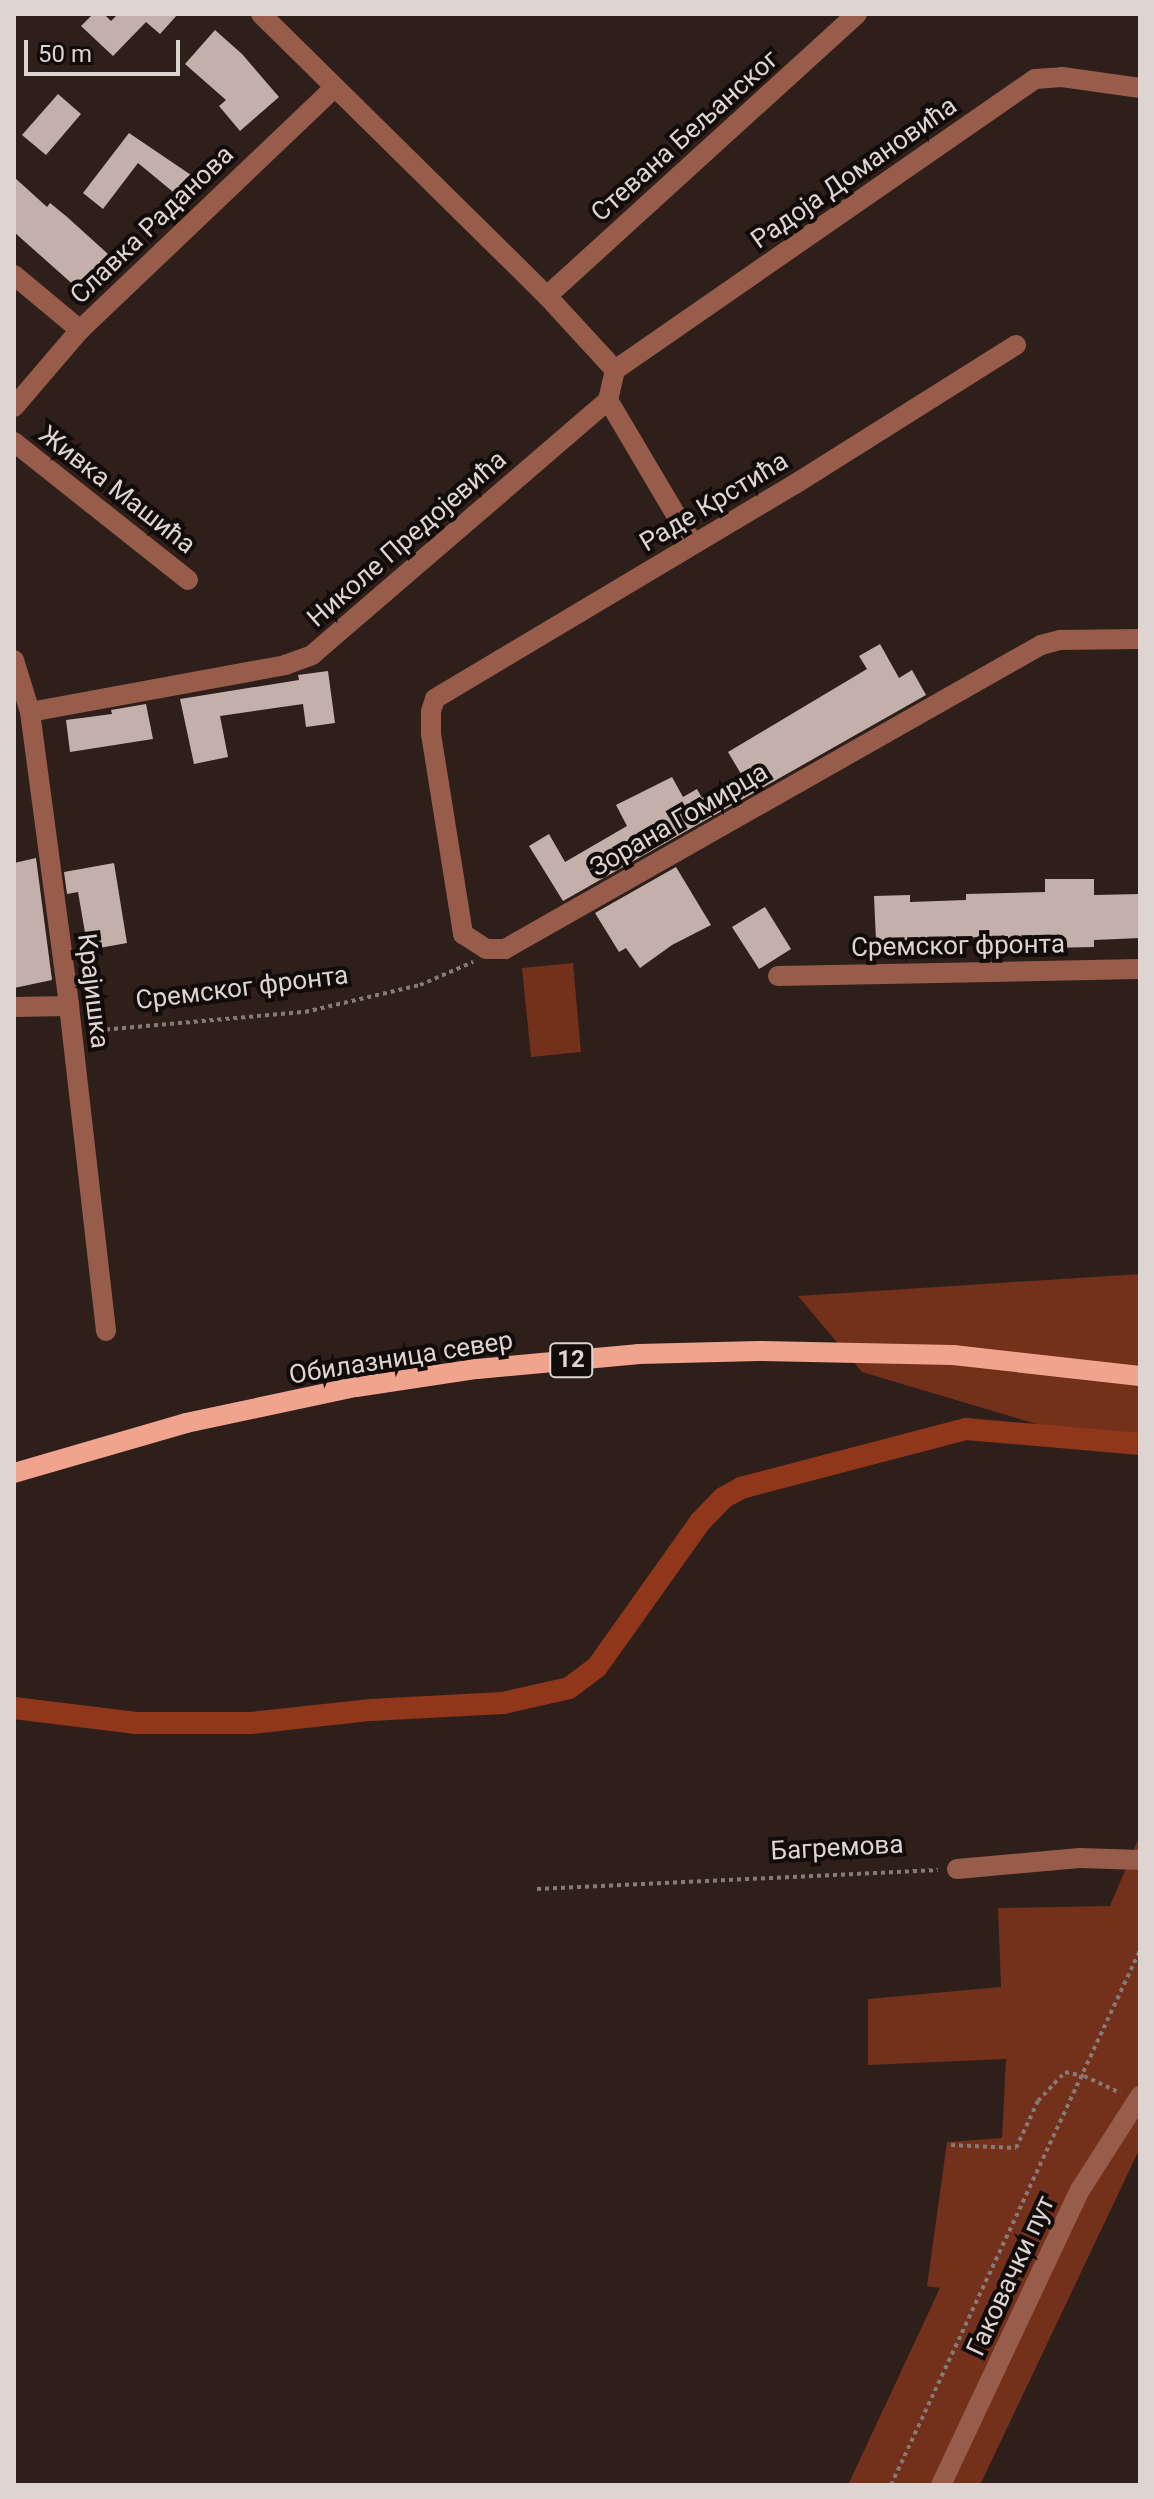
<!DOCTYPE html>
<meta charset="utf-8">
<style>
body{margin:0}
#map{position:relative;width:1154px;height:2499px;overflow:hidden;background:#2e1f1b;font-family:Roboto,sans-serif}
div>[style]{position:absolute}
.green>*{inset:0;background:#73301b}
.canal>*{height:22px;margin:-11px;padding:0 11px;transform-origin:11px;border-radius:11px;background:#90371b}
.building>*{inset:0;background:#c4b0aa}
.path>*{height:4px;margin-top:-2px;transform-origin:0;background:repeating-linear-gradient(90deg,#867a76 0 4px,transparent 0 8px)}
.minor>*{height:20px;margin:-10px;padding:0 10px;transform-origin:10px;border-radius:10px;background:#985c4a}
.major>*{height:20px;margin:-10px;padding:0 10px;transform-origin:10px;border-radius:10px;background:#f0a48e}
span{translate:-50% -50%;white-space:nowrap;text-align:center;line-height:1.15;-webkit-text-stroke:8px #110b09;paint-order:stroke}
.shield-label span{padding:2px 6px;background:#110b09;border:2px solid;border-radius:6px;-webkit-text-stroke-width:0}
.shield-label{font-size:24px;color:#ded4d1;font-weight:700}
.street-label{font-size:26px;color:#ded4d1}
.frame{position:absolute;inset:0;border:16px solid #ded4d1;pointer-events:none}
.scale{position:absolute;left:24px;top:40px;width:156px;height:36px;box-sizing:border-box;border:4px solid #ded4d1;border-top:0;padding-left:10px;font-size:24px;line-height:28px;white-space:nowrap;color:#ded4d1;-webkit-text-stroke:6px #110b09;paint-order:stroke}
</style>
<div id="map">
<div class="green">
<i style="clip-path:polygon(573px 963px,581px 1052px,531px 1057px,522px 968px)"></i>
<i style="clip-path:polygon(1140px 1274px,1140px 1455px,862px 1372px,798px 1296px)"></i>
<i style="clip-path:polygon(1140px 1835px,1140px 2148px,980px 2485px,848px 2485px,940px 2288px,927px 2286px,947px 2142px,1002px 2138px,1006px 2059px,868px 2065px,868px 1999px,1001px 1987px,998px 1908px,1110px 1906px)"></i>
</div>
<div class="canal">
<i style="left:14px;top:1708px;width:123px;rotate:7deg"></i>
<i style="left:136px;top:1723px;width:115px"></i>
<i style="left:251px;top:1723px;width:121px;rotate:-6.2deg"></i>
<i style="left:371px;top:1710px;width:132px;rotate:-3deg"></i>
<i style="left:503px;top:1703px;width:68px;rotate:-12.8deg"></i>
<i style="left:569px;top:1688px;width:35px;rotate:-37deg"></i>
<i style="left:597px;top:1667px;width:178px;rotate:-54.6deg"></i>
<i style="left:700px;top:1522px;width:33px;rotate:-46deg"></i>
<i style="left:723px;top:1498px;width:21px;rotate:-29deg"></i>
<i style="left:741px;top:1488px;width:233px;rotate:-14.7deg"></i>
<i style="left:966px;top:1429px;width:175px;rotate:4.9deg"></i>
</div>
<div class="building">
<i style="clip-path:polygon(93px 14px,104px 14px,111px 21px,118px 14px,178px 14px,160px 34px,146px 22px,113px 56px,81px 26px)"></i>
<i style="clip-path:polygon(215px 30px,242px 54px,279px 97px,240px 131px,219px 106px,226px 100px,185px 64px)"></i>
<i style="clip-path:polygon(58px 94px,81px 114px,46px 155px,22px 135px)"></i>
<i style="clip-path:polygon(129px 133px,194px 177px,178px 196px,138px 163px,103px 209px,83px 193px)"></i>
<i style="clip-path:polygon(14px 177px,47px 207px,50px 203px,66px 216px,108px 254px,77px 288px,14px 232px)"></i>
<i style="clip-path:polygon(880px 644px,899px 678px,912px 670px,926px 695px,563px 901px,529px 846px,549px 834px,565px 862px,627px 826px,616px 805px,672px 777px,683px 797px,697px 789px,702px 798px,741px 774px,728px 752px,867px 669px,859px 656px)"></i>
<i style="clip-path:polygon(328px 671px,335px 723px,306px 727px,303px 704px,220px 716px,228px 757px,194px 764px,180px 699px,299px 680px,298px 675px)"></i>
<i style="clip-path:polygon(146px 704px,153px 739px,70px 752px,66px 720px,112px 714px,111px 710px)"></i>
<i style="clip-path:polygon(36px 858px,52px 980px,14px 988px,14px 863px)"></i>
<i style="clip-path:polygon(114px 863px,127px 943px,88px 950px,78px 892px,67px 894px,64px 872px)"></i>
<i style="clip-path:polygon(676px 867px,711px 925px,672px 945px,640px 968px,626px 948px,619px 952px,595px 913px)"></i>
<i style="clip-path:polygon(1045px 879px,1094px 879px,1094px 895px,1140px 894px,1140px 938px,1094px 940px,1094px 947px,1045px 948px,1045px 942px,1008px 943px,1008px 936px,876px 941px,874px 896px,910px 895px,910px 902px,966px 900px,966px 894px,1045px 892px)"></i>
<i style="clip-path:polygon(765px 907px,791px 949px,759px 969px,732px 927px)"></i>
</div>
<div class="path">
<i style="left:90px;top:1031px;width:216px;rotate:-5.1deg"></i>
<i style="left:305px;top:1012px;width:118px;rotate:-13.2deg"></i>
<i style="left:420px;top:985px;width:58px;rotate:-23.5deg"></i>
<i style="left:537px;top:1889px;width:401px;rotate:-2.7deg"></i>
<i style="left:951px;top:2145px;width:65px;rotate:2.6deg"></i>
<i style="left:1016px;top:2148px;width:52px;rotate:-64.9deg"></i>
<i style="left:1038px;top:2101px;width:40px;rotate:-47deg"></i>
<i style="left:1065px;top:2072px;width:19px;rotate:12deg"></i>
<i style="left:1084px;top:2076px;width:40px;rotate:25deg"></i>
<i style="left:891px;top:2485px;width:590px;rotate:-65.04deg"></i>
</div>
<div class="minor">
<i style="left:261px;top:14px;width:402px;rotate:44.6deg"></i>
<i style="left:547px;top:296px;width:100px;rotate:47.4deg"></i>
<i style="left:615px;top:370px;width:511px;rotate:-34.72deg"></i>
<i style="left:1035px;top:79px;width:27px;rotate:-4deg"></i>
<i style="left:1062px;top:77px;width:79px;rotate:8deg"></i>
<i style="left:14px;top:275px;width:86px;rotate:39.8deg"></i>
<i style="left:547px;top:296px;width:419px;rotate:-42.3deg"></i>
<i style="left:1016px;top:345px;width:261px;rotate:147.8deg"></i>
<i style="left:795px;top:484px;width:419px;rotate:149.2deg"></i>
<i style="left:435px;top:699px;width:13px;rotate:108deg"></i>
<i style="left:431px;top:711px;width:23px;rotate:90deg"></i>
<i style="left:431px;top:734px;width:203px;rotate:80.9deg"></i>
<i style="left:463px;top:934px;width:27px;rotate:33deg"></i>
<i style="left:486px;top:949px;width:19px"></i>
<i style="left:505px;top:949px;width:616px;rotate:-29.56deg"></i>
<i style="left:1041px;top:645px;width:20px;rotate:-15deg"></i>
<i style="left:1060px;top:640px;width:80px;rotate:-0.7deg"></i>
<i style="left:615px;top:370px;width:31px;rotate:103deg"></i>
<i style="left:608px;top:400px;width:167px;rotate:59.4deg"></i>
<i style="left:14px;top:407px;width:101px;rotate:-49.4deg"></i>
<i style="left:80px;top:330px;width:349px;rotate:-43.6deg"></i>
<i style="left:14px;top:442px;width:222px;rotate:38.4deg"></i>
<i style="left:14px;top:660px;width:54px;rotate:72.9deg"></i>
<i style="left:30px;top:712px;width:297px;rotate:82.4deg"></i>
<i style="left:69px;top:1006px;width:327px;rotate:83.5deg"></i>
<i style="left:30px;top:712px;width:259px;rotate:-10.4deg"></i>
<i style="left:285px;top:665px;width:29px;rotate:-20deg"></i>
<i style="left:312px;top:655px;width:391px;rotate:-40.7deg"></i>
<i style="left:778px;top:976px;width:362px;rotate:-1.1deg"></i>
<i style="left:14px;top:1007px;width:55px;rotate:-1deg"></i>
<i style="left:957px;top:1869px;width:123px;rotate:-5.1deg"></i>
<i style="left:1080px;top:1858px;width:60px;rotate:1.9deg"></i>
<i style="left:941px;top:2485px;width:326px;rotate:-64.8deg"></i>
<i style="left:1080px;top:2190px;width:112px;rotate:-57.4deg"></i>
</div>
<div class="major">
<i style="left:14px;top:1473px;width:179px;rotate:-16.2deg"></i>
<i style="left:186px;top:1423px;width:174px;rotate:-12deg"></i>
<i style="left:356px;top:1387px;width:122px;rotate:-8.5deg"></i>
<i style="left:477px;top:1369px;width:163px;rotate:-5.3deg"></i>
<i style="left:639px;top:1354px;width:120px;rotate:-1.4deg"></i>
<i style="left:759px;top:1351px;width:194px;rotate:1.2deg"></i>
<i style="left:953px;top:1355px;width:188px;rotate:6.4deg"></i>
</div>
<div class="shield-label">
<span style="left:571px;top:1360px">12</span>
</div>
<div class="street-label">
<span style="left:685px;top:136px;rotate:-42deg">Стевана Бељанског</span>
<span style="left:854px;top:173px;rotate:-35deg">Радоја Домановића</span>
<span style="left:152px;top:225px;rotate:-44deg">Славка Раданова</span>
<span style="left:117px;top:490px;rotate:38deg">Живка Машића</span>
<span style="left:714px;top:502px;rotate:-31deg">Раде Крстића</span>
<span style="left:407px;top:539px;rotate:-41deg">Николе Предојевића</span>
<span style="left:679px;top:820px;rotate:-30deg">Зорана Гомирца</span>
<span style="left:958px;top:946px;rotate:-1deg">Сремског фронта</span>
<span style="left:242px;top:988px;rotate:-7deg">Сремског фронта</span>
<span style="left:93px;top:991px;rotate:83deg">Крајишка</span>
<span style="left:401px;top:1358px;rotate:-9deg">Обилазница север</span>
<span style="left:837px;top:1848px;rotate:-3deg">Багремова</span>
<span style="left:1011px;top:2276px;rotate:-65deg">Гаковачки пут</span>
</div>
<div class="frame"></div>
<div class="scale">50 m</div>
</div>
